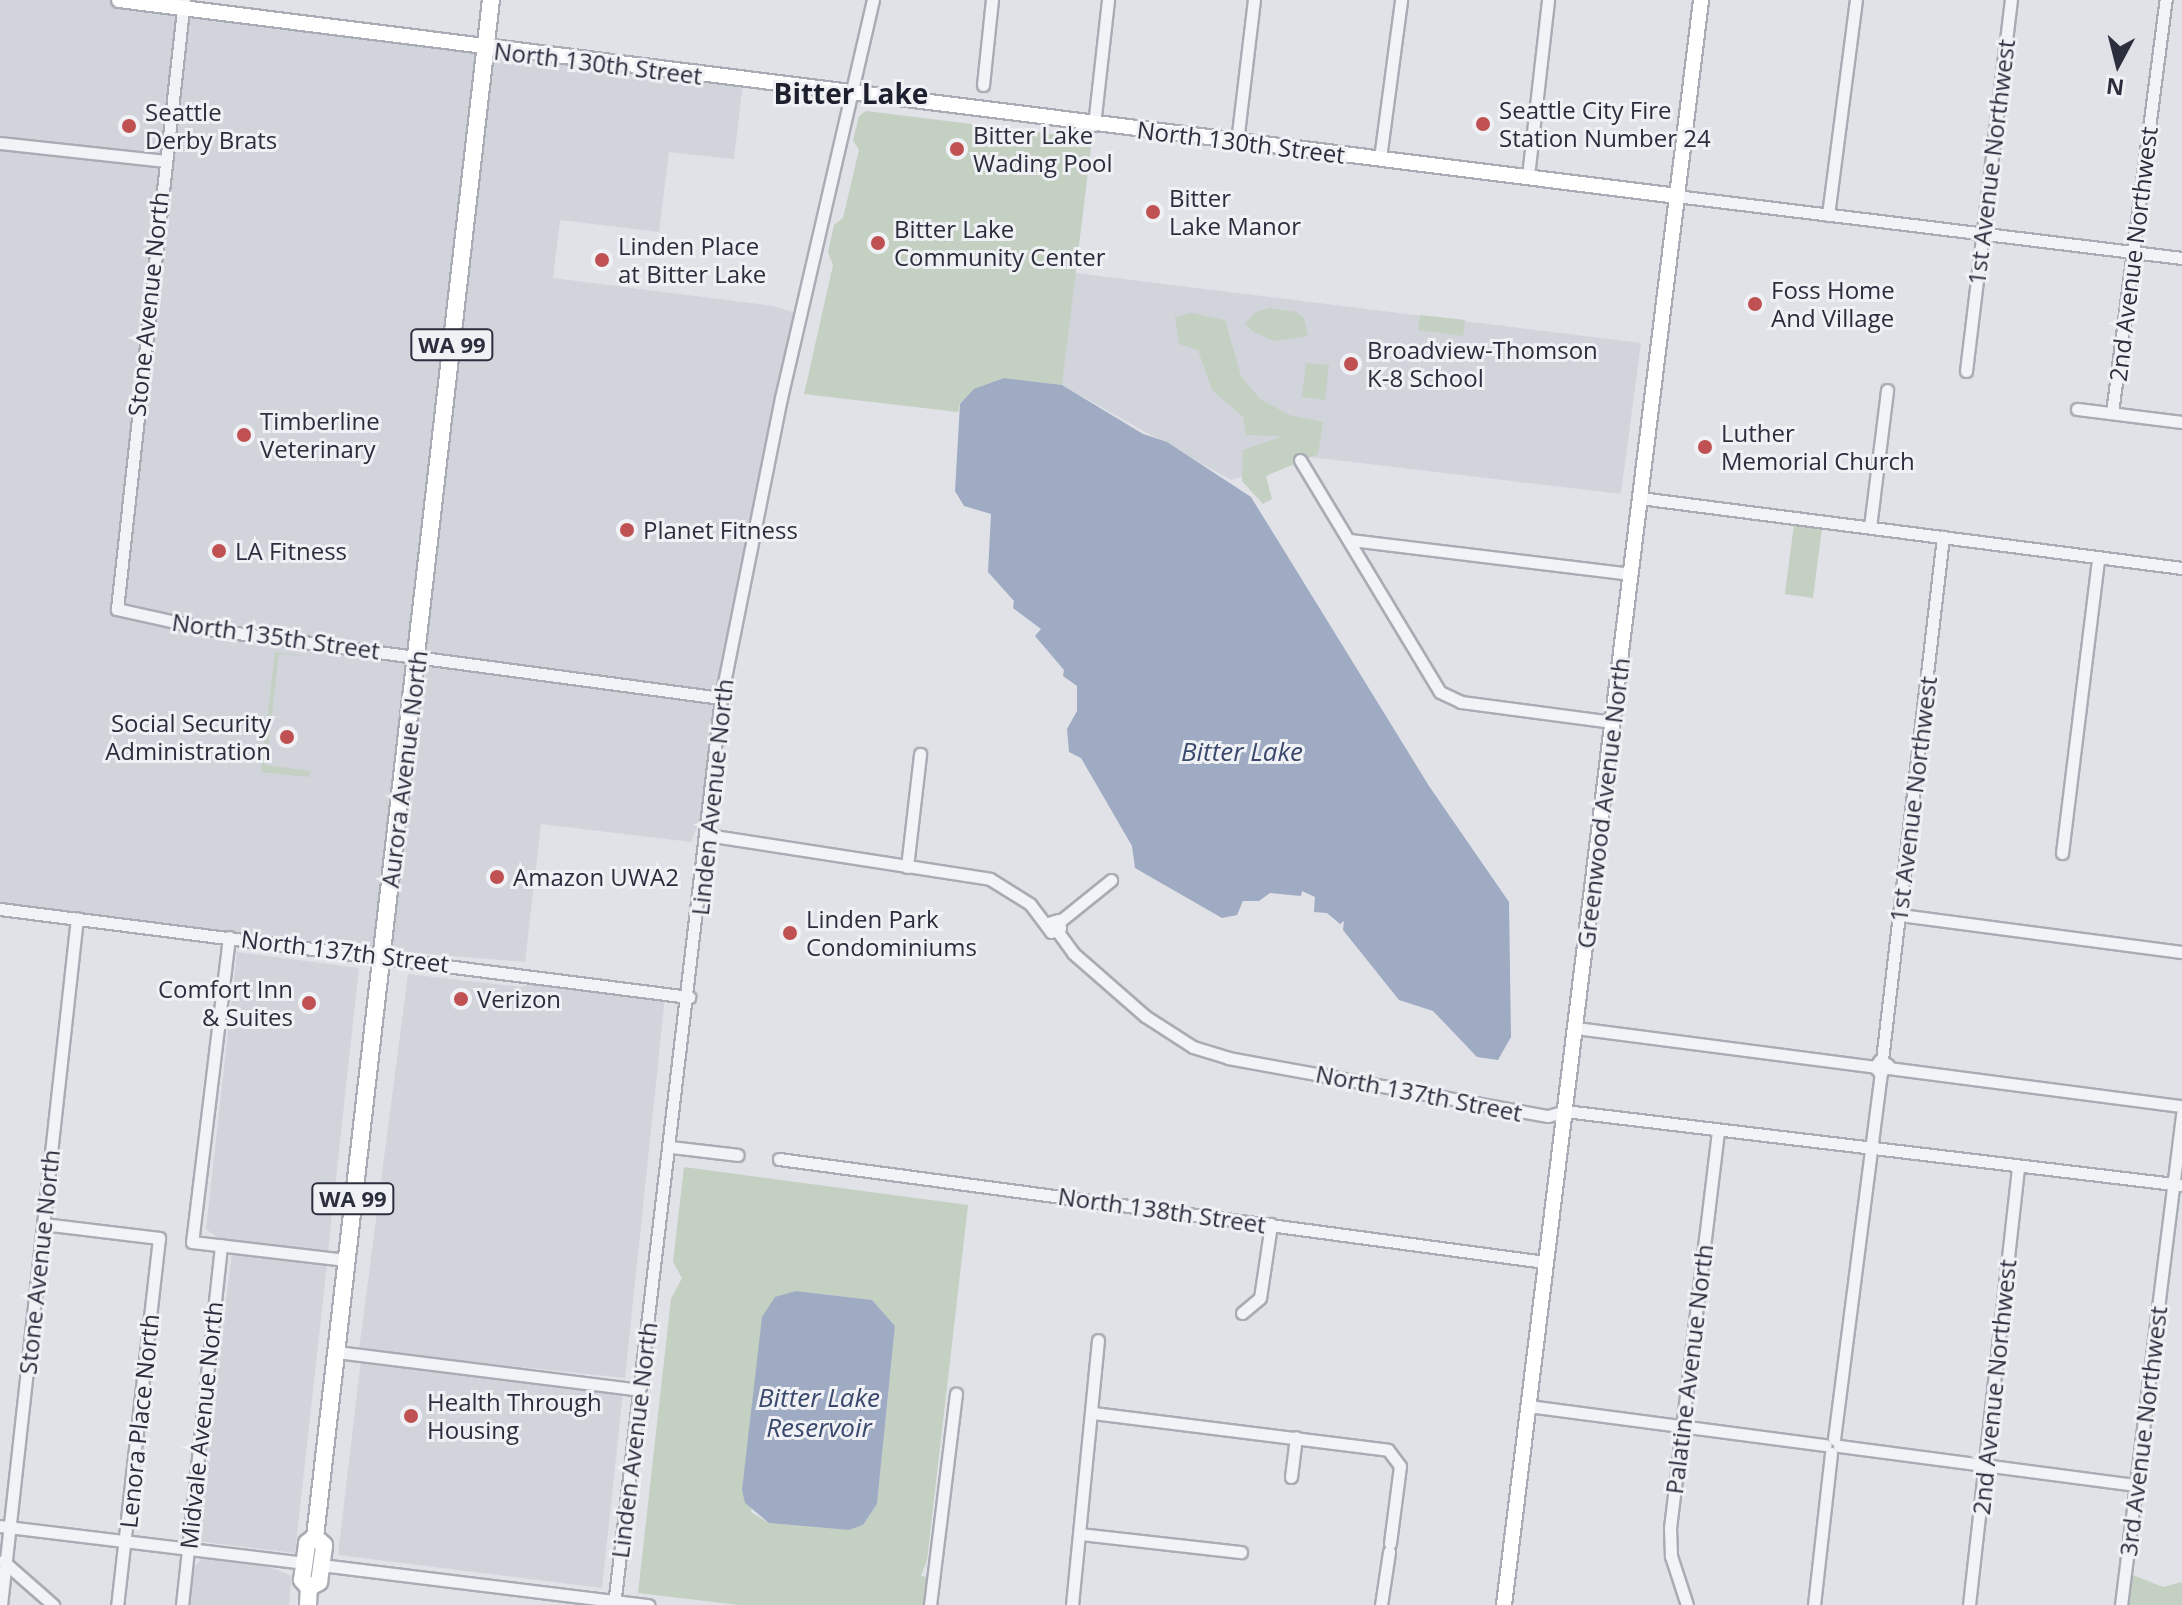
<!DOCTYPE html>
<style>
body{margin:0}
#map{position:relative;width:2182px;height:1605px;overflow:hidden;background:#e0e2e7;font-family:"Open Sans",sans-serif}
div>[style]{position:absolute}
.built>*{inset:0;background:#d2d4dc}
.green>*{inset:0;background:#c3d0c2}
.water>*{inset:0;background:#9eabc3}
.roads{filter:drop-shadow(2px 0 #a9acb4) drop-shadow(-2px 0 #a9acb4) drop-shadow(0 2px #a9acb4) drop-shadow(0 -2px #a9acb4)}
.minor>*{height:11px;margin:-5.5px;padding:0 5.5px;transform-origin:5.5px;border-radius:5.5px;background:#f2f3f6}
.major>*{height:14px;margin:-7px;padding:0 7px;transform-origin:7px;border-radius:7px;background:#fff}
.highway>*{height:16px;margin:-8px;padding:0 8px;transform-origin:8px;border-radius:8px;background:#fff}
.dots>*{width:22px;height:22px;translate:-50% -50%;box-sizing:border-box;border:4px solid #eff1f5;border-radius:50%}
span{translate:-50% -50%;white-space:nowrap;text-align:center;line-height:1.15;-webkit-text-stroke:6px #eff1f5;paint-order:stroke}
.shield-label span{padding:2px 6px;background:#eff1f5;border:2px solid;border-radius:6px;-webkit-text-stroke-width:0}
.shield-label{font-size:22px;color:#2a2e3d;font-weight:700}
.street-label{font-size:24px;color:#2a2e3d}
.poi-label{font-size:24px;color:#2a2e3d}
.left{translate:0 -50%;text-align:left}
.right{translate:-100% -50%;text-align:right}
.water-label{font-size:26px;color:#39486c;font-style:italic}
.quarter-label{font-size:28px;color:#1c202e;font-weight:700}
.north{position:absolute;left:2078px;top:24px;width:80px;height:80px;-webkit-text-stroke:6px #eff1f5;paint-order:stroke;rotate:187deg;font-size:22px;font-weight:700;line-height:32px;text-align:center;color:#2a2e3d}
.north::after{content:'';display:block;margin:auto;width:28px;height:36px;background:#2a2e3d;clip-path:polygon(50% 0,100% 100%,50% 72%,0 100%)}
</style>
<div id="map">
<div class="built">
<i style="clip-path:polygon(0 0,119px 0,743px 82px,734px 159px,669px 152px,659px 232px,560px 220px,553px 278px,773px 306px,802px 315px,736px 607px,711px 793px,691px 842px,541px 824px,525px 962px,229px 937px,0 909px)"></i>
<i style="clip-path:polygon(1075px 273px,1641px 343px,1621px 494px,1310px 457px,1231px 480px,1062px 385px)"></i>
<i style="clip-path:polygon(237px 952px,359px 968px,328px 1251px,218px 1238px,206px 1229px)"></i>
<i style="clip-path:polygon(408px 974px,521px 987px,540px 981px,665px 997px,625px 1378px,359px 1350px)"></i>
<i style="clip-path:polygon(232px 1252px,327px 1264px,295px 1553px,197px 1541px)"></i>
<i style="clip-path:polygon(361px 1359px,623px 1393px,602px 1588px,338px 1555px)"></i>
<i style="clip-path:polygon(203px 1558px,270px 1567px,292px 1576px,289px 1605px,189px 1605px,192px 1569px)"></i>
</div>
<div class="green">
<i style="clip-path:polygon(866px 111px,1092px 139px,1062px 385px,1004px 378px,960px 403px,958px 412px,804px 394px,833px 265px,828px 252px,834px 225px,843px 218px,859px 150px,853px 140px,859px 116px)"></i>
<i style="clip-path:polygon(1270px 308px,1296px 312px,1304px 318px,1308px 336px,1274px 341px,1252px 331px,1245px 323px,1256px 312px)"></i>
<i style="clip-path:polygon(1191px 313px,1225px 320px,1241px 376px,1260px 399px,1289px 415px,1323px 422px,1318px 454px,1266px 476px,1272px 499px,1263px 504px,1242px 481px,1243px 450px,1283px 436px,1246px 435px,1243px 417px,1212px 390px,1198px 350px,1179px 344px,1175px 317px)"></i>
<i style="clip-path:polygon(1420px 315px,1465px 320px,1463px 336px,1418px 330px)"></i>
<i style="clip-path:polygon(1306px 363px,1329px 365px,1325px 400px,1302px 397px)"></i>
<i style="clip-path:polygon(1794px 524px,1822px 528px,1813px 598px,1785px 594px)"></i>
<i style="clip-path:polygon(275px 652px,314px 657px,279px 654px,266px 765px,311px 771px,308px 777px,261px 772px)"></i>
<i style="clip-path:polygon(evenodd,684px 1167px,968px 1205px,927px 1560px,921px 1576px,927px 1577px,924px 1605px,739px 1605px,638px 1593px,671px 1299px,682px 1278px,673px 1262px,684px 1167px,796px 1291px,872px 1300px,895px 1326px,877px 1504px,863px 1525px,849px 1530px,769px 1523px,751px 1512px,796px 1291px)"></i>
<i style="clip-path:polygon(2133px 1575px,2163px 1587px,2182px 1582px,2182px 1605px,2127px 1605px)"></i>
</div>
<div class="water">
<i style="clip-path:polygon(1004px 378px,1062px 385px,1143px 434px,1167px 442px,1251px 497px,1429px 786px,1509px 902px,1511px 1037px,1498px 1060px,1477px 1057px,1433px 1011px,1399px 1000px,1343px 930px,1344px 921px,1340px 924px,1327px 913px,1314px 912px,1315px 897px,1302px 891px,1301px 896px,1270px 893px,1259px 901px,1243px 901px,1237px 915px,1222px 918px,1135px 868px,1132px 846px,1081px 758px,1069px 752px,1067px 729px,1077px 711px,1077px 686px,1063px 676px,1064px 670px,1035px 636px,1041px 629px,1013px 608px,1014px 601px,988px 572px,991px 514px,964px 506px,955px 491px,960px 404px,974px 389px)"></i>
<i style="clip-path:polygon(796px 1291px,872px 1300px,895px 1326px,877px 1504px,863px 1525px,849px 1530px,769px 1523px,745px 1503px,742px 1490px,762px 1317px,775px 1297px)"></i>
</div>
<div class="roads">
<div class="minor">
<i style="left:184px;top:0;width:613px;rotate:96.28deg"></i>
<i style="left:117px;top:609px;width:92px;rotate:12.5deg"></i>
<i style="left:207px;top:629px;width:519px;rotate:7.65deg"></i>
<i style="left:983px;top:85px;width:85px;rotate:-84deg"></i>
<i style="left:1094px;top:125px;width:126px;rotate:-83.6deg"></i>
<i style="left:1237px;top:142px;width:143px;rotate:-83.2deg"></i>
<i style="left:0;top:143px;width:166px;rotate:6.2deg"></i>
<i style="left:1380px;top:158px;width:159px;rotate:-82.4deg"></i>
<i style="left:1528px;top:176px;width:177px;rotate:-83.5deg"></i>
<i style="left:1676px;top:196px;width:510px;rotate:6.99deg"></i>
<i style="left:1828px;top:215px;width:217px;rotate:-82.6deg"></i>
<i style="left:1966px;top:371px;width:374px;rotate:-83.1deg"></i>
<i style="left:2077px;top:409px;width:106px;rotate:7.1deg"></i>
<i style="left:2112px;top:413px;width:417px;rotate:-82.6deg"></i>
<i style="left:1300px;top:460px;width:271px;rotate:58.9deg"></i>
<i style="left:1440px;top:692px;width:23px;rotate:25deg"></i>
<i style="left:1461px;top:702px;width:153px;rotate:7.5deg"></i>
<i style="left:1640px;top:498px;width:547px;rotate:7.36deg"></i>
<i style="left:1870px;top:527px;width:138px;rotate:-82.9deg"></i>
<i style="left:1351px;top:540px;width:281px;rotate:6.9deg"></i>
<i style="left:707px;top:835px;width:286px;rotate:8.8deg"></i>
<i style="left:990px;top:879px;width:47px;rotate:32deg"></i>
<i style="left:1030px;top:904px;width:35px;rotate:53deg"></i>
<i style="left:1051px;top:932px;width:10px;rotate:-24deg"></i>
<i style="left:1060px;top:928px;width:8px;rotate:-104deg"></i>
<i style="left:1058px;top:920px;width:10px;rotate:163deg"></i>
<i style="left:2062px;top:853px;width:297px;rotate:-83deg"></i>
<i style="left:907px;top:867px;width:114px;rotate:-83.4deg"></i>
<i style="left:0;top:909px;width:695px;rotate:7.28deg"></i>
<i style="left:1900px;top:915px;width:284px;rotate:7.5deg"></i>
<i style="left:1059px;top:922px;width:67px;rotate:-38.9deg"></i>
<i style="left:1058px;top:932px;width:26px;rotate:54deg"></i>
<i style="left:1073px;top:953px;width:96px;rotate:41.2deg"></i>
<i style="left:1145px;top:1016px;width:57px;rotate:32.9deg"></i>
<i style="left:1193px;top:1047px;width:37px;rotate:17deg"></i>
<i style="left:1228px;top:1058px;width:325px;rotate:10.3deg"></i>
<i style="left:1548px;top:1116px;width:18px;rotate:-16deg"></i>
<i style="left:1565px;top:1111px;width:621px;rotate:6.84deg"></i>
<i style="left:229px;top:937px;width:307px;rotate:96.9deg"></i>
<i style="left:192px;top:1242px;width:155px;rotate:6.7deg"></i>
<i style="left:1576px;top:1028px;width:302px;rotate:7.4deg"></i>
<i style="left:1875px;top:1067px;width:8px;rotate:50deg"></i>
<i style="left:1880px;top:1073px;width:11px;rotate:-45deg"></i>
<i style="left:1888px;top:1065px;width:9px;rotate:-148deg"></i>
<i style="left:1880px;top:1060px;width:9px;rotate:126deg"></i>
<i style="left:1882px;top:1060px;width:527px;rotate:-83.35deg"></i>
<i style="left:1888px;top:1068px;width:296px;rotate:7.4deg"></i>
<i style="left:671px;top:1147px;width:67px;rotate:6.8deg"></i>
<i style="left:779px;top:1159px;width:773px;rotate:7.66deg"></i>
<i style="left:43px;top:1224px;width:117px;rotate:6.9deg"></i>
<i style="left:159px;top:1238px;width:369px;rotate:96.5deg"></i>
<i style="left:1242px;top:1313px;width:23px;rotate:-40deg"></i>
<i style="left:1260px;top:1298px;width:75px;rotate:-81.5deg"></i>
<i style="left:336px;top:1352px;width:305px;rotate:7.1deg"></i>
<i style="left:1528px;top:1406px;width:300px;rotate:7.5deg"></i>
<i style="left:1093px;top:1413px;width:297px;rotate:7.1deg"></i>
<i style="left:1388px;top:1450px;width:20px;rotate:53deg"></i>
<i style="left:1400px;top:1466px;width:78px;rotate:97.4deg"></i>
<i style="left:1834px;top:1439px;width:369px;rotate:-82.7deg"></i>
<i style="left:1839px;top:1446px;width:300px;rotate:7.5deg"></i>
<i style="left:1291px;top:1477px;width:40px;rotate:-82.9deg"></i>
<i style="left:0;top:1526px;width:306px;rotate:6.9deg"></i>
<i style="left:1080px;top:1534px;width:162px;rotate:6.4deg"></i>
<i style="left:3px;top:1561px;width:67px;rotate:41.3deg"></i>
<i style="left:321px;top:1565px;width:330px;rotate:7deg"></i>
<i style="left:1px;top:1605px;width:691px;rotate:-83.69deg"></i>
<i style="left:182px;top:1605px;width:362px;rotate:-83.8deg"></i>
<i style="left:614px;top:1605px;width:913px;rotate:-83.27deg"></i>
<i style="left:721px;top:698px;width:306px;rotate:-78.7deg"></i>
<i style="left:781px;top:398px;width:408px;rotate:-77deg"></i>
<i style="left:930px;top:1605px;width:213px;rotate:-83deg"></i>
<i style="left:1072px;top:1605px;width:266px;rotate:-84.4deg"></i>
<i style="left:1381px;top:1605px;width:54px;rotate:-81.4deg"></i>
<i style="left:1687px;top:1605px;width:52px;rotate:-108.1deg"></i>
<i style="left:1671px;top:1556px;width:28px;rotate:-92deg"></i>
<i style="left:1670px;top:1528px;width:401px;rotate:-83.1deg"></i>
<i style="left:1814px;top:1605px;width:153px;rotate:-83.6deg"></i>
<i style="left:1969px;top:1605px;width:440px;rotate:-83.6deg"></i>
<i style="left:2121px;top:1605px;width:495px;rotate:-82.9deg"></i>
</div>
<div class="major">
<i style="left:119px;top:0;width:1569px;rotate:7.17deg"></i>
<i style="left:1504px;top:1605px;width:1617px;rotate:-83deg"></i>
</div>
<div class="highway">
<i style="left:309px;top:1588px;width:12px;rotate:-31deg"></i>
<i style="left:319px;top:1582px;width:37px;rotate:-82deg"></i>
<i style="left:324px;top:1545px;width:12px;rotate:-138deg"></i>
<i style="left:308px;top:1605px;width:17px;rotate:-87deg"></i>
<i style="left:309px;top:1588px;width:11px;rotate:-131deg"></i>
<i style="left:302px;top:1580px;width:37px;rotate:-82deg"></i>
<i style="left:307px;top:1543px;width:10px;rotate:-37deg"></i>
<i style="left:315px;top:1537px;width:1547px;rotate:-83.47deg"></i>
</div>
</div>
<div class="dots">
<i style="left:1483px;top:124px;background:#bf5152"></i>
<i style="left:129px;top:126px;background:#bf5152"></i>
<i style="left:957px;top:149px;background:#bf5152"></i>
<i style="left:1153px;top:212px;background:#bf5152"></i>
<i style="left:878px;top:243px;background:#bf5152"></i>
<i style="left:602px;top:260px;background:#bf5152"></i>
<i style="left:1755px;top:304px;background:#bf5152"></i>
<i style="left:1351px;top:364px;background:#bf5152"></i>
<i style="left:244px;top:435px;background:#bf5152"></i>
<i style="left:1705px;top:447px;background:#bf5152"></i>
<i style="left:627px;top:530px;background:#bf5152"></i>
<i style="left:219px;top:551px;background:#bf5152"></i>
<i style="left:287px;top:737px;background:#bf5152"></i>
<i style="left:497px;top:877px;background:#bf5152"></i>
<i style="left:790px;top:933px;background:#bf5152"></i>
<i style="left:461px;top:999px;background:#bf5152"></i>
<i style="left:309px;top:1003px;background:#bf5152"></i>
<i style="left:411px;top:1416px;background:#bf5152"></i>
</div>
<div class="shield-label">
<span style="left:452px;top:345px">WA 99</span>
<span style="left:353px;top:1199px">WA 99</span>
</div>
<div class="street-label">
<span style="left:598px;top:63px;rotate:7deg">North 130th Street</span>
<span style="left:1241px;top:142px;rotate:7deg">North 130th Street</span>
<span style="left:1991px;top:162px;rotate:-83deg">1st Avenue Northwest</span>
<span style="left:2133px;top:254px;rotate:-83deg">2nd Avenue Northwest</span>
<span style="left:148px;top:304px;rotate:-84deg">Stone Avenue North</span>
<span style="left:276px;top:636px;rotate:8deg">North 135th Street</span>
<span style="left:404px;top:769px;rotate:-83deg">Aurora Avenue North</span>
<span style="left:712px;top:797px;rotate:-84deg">Linden Avenue North</span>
<span style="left:1913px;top:799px;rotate:-83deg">1st Avenue Northwest</span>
<span style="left:1603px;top:803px;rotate:-83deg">Greenwood Avenue North</span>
<span style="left:345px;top:951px;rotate:7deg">North 137th Street</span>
<span style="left:1419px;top:1093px;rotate:11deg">North 137th Street</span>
<span style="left:1162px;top:1210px;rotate:8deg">North 138th Street</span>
<span style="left:39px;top:1262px;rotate:-84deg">Stone Avenue North</span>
<span style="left:1689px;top:1369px;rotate:-83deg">Palatine Avenue North</span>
<span style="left:1994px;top:1387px;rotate:-84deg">2nd Avenue Northwest</span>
<span style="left:139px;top:1421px;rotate:-84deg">Lenora Place North</span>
<span style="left:201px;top:1425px;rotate:-84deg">Midvale Avenue North</span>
<span style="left:2143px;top:1431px;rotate:-83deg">3rd Avenue Northwest</span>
<span style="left:634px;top:1440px;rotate:-83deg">Linden Avenue North</span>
</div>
<div class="poi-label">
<span class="left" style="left:1499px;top:124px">Seattle City Fire<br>Station Number 24</span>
<span class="left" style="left:145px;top:126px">Seattle<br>Derby Brats</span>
<span class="left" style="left:973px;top:149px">Bitter Lake<br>Wading Pool</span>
<span class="left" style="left:1169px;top:212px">Bitter<br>Lake Manor</span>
<span class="left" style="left:894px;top:243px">Bitter Lake<br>Community Center</span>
<span class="left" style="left:618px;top:260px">Linden Place<br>at Bitter Lake</span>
<span class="left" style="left:1771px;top:304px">Foss Home<br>And Village</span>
<span class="left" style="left:1367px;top:364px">Broadview-Thomson<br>K-8 School</span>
<span class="left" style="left:260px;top:435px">Timberline<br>Veterinary</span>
<span class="left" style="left:1721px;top:447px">Luther<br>Memorial Church</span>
<span class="left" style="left:643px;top:530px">Planet Fitness</span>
<span class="left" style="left:235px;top:551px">LA Fitness</span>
<span class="right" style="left:271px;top:737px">Social Security<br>Administration</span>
<span class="left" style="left:513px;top:877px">Amazon UWA2</span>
<span class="left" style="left:806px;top:933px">Linden Park<br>Condominiums</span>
<span class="right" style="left:293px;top:1003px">Comfort Inn<br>&amp; Suites</span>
<span class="left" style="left:477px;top:999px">Verizon</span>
<span class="left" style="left:427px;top:1416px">Health Through<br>Housing</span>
</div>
<div class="water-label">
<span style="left:1242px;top:752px">Bitter Lake</span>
<span style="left:819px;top:1413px">Bitter Lake<br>Reservoir</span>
</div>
<div class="quarter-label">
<span style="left:851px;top:93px">Bitter Lake</span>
</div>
<div class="north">N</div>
</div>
